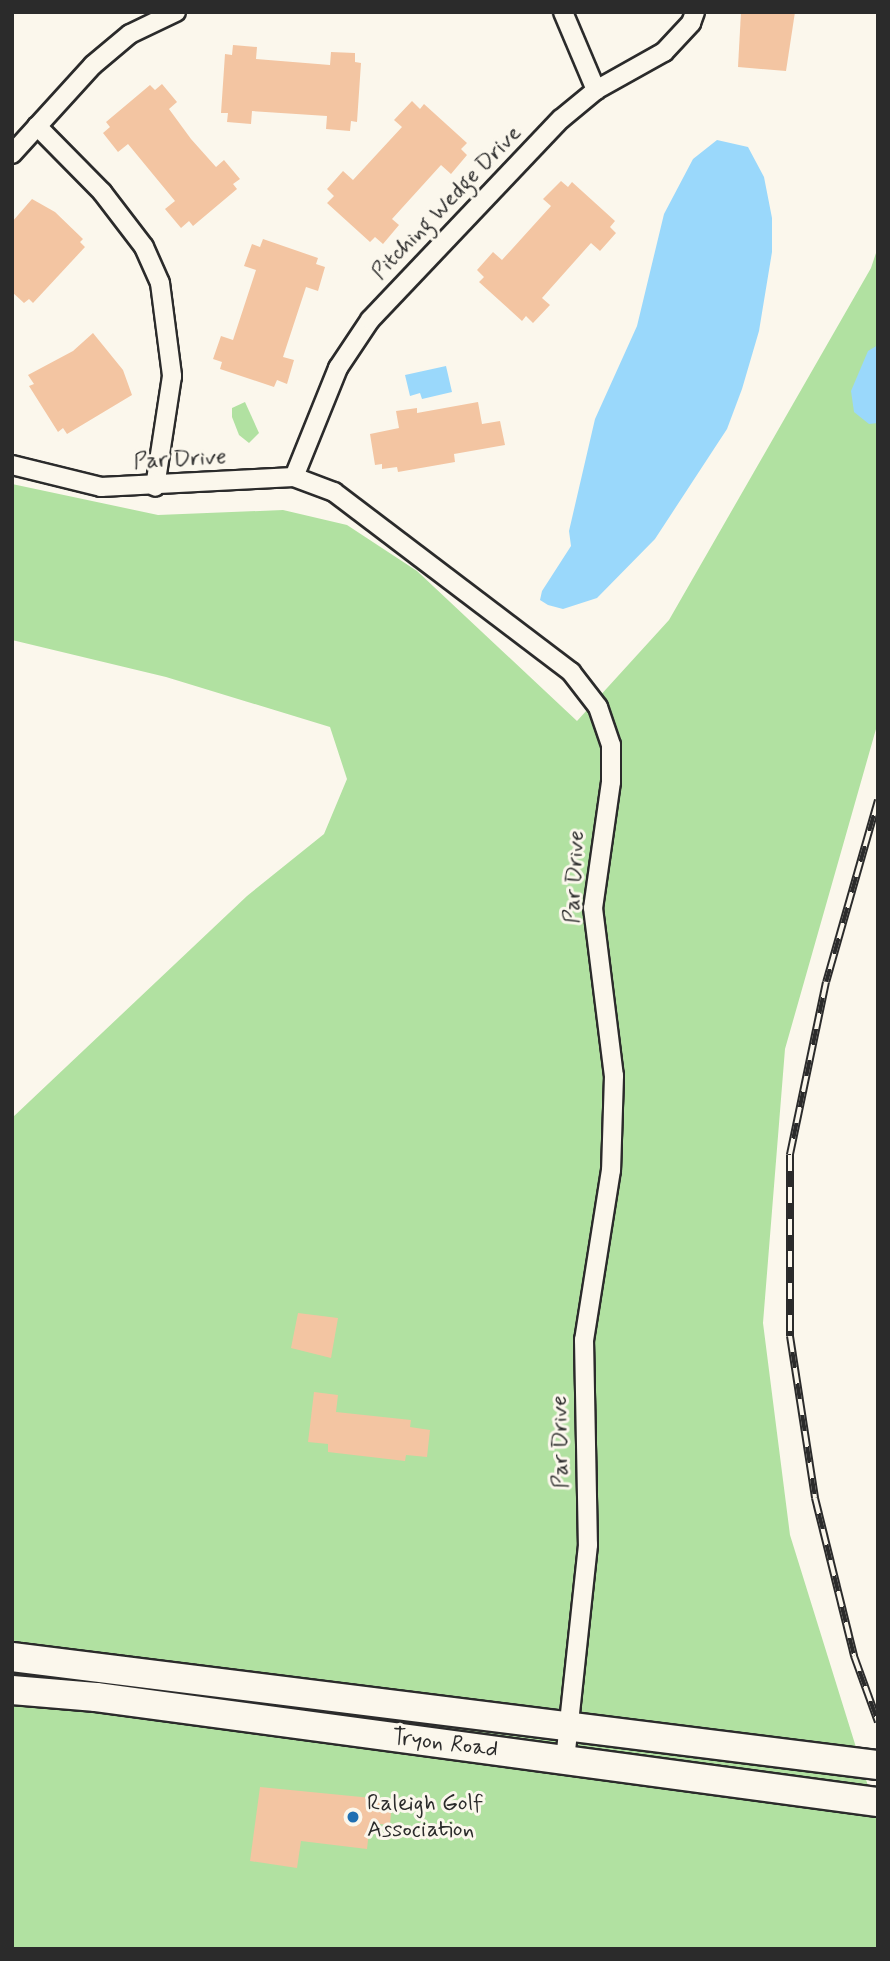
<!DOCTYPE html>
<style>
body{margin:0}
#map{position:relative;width:890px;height:1961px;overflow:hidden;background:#fbf7ec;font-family:Mynerve,sans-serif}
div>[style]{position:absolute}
.green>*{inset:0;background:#b1e1a1}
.water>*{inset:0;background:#9ad8fb}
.building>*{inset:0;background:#f3c5a2}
.roads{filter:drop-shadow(2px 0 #2b2b2b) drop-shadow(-2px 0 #2b2b2b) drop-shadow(0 2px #2b2b2b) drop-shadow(0 -2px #2b2b2b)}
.minor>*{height:18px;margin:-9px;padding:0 9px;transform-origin:9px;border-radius:9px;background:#fbf7ec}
.primary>*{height:28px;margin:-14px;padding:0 14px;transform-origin:14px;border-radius:14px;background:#fbf7ec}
.rail>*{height:8px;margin-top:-4px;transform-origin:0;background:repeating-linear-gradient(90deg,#fbf7ec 0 16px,#2b2b2b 0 32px);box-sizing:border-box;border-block:2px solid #2b2b2b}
.dots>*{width:19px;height:19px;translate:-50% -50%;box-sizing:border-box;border:4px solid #fbf7ec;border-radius:50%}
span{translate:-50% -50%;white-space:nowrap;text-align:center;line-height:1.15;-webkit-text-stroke:6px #fbf7ec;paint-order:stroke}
.street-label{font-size:23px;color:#2b2b2b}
.poi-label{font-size:23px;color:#2b2b2b}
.left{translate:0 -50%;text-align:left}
.frame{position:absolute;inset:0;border:14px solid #2b2b2b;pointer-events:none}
</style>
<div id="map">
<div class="green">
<i style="clip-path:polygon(878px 247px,878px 722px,785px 1049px,763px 1323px,790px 1535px,878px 1818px,878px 1949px,12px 1949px,12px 1118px,247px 896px,324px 834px,347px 779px,330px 727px,166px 677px,12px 640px,12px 484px,158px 515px,283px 510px,347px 525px,417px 571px,577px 721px,669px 620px,871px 268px)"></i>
<i style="clip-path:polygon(245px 402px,259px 433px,249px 443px,239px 435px,232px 417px,232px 408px)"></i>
</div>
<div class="water">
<i style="clip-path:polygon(717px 140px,748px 147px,764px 177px,772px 218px,772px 252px,759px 331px,742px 389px,727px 429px,655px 539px,597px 598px,563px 609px,548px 605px,540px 600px,542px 591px,571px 546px,569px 531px,595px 419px,637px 326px,664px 214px,693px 159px)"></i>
<i style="clip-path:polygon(878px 345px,878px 423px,869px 424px,854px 412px,851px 391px,868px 351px)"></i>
<i style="clip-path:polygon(446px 366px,452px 392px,422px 399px,420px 393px,410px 396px,405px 375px)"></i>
</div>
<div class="building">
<i style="clip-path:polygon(741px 12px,795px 12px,786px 71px,738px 67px)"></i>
<i style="clip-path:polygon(233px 45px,257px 47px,256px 59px,330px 65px,331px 52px,355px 53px,355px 62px,361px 63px,357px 122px,351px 121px,350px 131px,326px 129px,327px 116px,252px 111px,251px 124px,227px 122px,228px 113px,221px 113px,225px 54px,232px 55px)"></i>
<i style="clip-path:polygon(162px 84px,177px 102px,169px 109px,191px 139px,216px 167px,224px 160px,240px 179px,233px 184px,237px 189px,193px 226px,189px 221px,181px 228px,165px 209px,175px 201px,128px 144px,118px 152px,103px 133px,110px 127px,106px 122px,150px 85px,155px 90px)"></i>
<i style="clip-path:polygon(412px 101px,420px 109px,424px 104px,467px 143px,461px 149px,467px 155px,451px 174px,441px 165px,392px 219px,399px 225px,383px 244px,375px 237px,370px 242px,327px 203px,334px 196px,327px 189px,343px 171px,353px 180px,402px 127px,394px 120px)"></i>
<i style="clip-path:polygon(561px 181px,568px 187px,572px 182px,615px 221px,610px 227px,616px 233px,600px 251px,591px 243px,542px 298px,550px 305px,533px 323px,526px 316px,522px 321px,479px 282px,484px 277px,477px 270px,493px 252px,502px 260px,551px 206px,543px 199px)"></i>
<i style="clip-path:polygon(32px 199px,55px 212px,83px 239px,80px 242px,85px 247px,33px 303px,29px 299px,24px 303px,12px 292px,12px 222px)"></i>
<i style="clip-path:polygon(263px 239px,318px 258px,316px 264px,325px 267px,318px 291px,306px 287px,283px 357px,294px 360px,287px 384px,277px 380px,274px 387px,220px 369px,222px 362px,213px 359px,221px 336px,233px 340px,256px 270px,244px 266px,252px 244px,260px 247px)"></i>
<i style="clip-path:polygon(93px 333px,123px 370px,132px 395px,67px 434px,63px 428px,58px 432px,29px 386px,34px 384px,28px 375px,73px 351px)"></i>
<i style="clip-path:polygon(478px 402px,482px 424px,500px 421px,505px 445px,454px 454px,455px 462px,398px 472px,397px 467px,382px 469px,382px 464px,375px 465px,370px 434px,399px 428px,396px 411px,417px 408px,417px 413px)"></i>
<i style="clip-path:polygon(298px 1313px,338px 1318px,331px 1358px,291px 1348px)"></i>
<i style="clip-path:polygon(314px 1392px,338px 1395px,336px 1412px,411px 1420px,410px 1427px,430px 1430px,427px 1457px,406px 1455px,405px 1461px,328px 1452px,328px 1444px,308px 1442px)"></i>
<i style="clip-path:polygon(260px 1787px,392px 1800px,390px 1825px,370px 1823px,367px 1849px,301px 1841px,297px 1868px,250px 1861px)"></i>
</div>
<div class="roads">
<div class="minor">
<i style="left:563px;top:12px;width:85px;rotate:67.1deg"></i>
<i style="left:37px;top:126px;width:93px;rotate:45.4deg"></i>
<i style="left:102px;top:192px;width:69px;rotate:52.6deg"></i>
<i style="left:144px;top:247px;width:39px;rotate:66deg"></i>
<i style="left:160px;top:283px;width:94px;rotate:82.6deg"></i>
<i style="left:172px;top:376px;width:112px;rotate:98.7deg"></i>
<i style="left:12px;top:154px;width:120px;rotate:-47.7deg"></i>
<i style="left:93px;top:65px;width:48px;rotate:-40deg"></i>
<i style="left:130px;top:34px;width:51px;rotate:-25.6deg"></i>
<i style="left:12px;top:465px;width:92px;rotate:13.9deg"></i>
<i style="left:101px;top:487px;width:193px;rotate:-3deg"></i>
<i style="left:294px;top:477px;width:43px;rotate:20.6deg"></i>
<i style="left:334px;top:492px;width:298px;rotate:37.2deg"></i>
<i style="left:571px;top:672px;width:44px;rotate:52.4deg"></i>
<i style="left:598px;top:707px;width:40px;rotate:71.1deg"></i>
<i style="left:611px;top:745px;width:37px;rotate:90deg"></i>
<i style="left:611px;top:782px;width:127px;rotate:98.1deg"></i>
<i style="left:593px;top:908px;width:169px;rotate:82.9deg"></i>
<i style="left:614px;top:1076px;width:94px;rotate:91.8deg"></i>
<i style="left:611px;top:1170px;width:172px;rotate:99deg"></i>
<i style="left:584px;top:1340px;width:205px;rotate:88.9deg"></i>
<i style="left:588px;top:1545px;width:216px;rotate:96.1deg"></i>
<i style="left:294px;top:477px;width:118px;rotate:-68deg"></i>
<i style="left:338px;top:368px;width:58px;rotate:-56.3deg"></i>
<i style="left:370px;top:320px;width:277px;rotate:-46.5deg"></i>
<i style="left:561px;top:119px;width:45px;rotate:-39.6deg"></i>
<i style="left:596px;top:90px;width:78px;rotate:-29.2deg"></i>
<i style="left:664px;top:52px;width:40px;rotate:-47deg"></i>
<i style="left:691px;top:23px;width:12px;rotate:-70deg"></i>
</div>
<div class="primary">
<i style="left:12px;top:1657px;width:873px;rotate:7.11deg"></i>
<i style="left:12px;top:1690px;width:84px;rotate:4.8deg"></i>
<i style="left:96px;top:1697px;width:789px;rotate:7.65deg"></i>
</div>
</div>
<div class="rail">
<i style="left:878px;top:800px;width:189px;rotate:105.9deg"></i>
<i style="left:826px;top:982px;width:177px;rotate:101.8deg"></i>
<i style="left:790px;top:1155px;width:181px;rotate:90deg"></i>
<i style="left:790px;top:1336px;width:164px;rotate:81.2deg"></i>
<i style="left:815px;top:1498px;width:163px;rotate:76.1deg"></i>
<i style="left:854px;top:1656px;width:70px;rotate:70deg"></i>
</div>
<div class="dots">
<i style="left:353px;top:1817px;background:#1f6fb2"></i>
</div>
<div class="street-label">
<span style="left:447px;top:203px;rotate:-46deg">Pitching Wedge Drive</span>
<span style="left:180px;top:460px;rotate:-3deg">Par Drive</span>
<span style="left:575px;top:877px;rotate:-87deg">Par Drive</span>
<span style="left:561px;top:1442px;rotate:-91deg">Par Drive</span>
<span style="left:445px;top:1744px;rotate:7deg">Tryon Road</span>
</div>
<div class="poi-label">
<span class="left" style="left:367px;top:1817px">Raleigh Golf<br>Association</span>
</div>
<div class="frame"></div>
</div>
